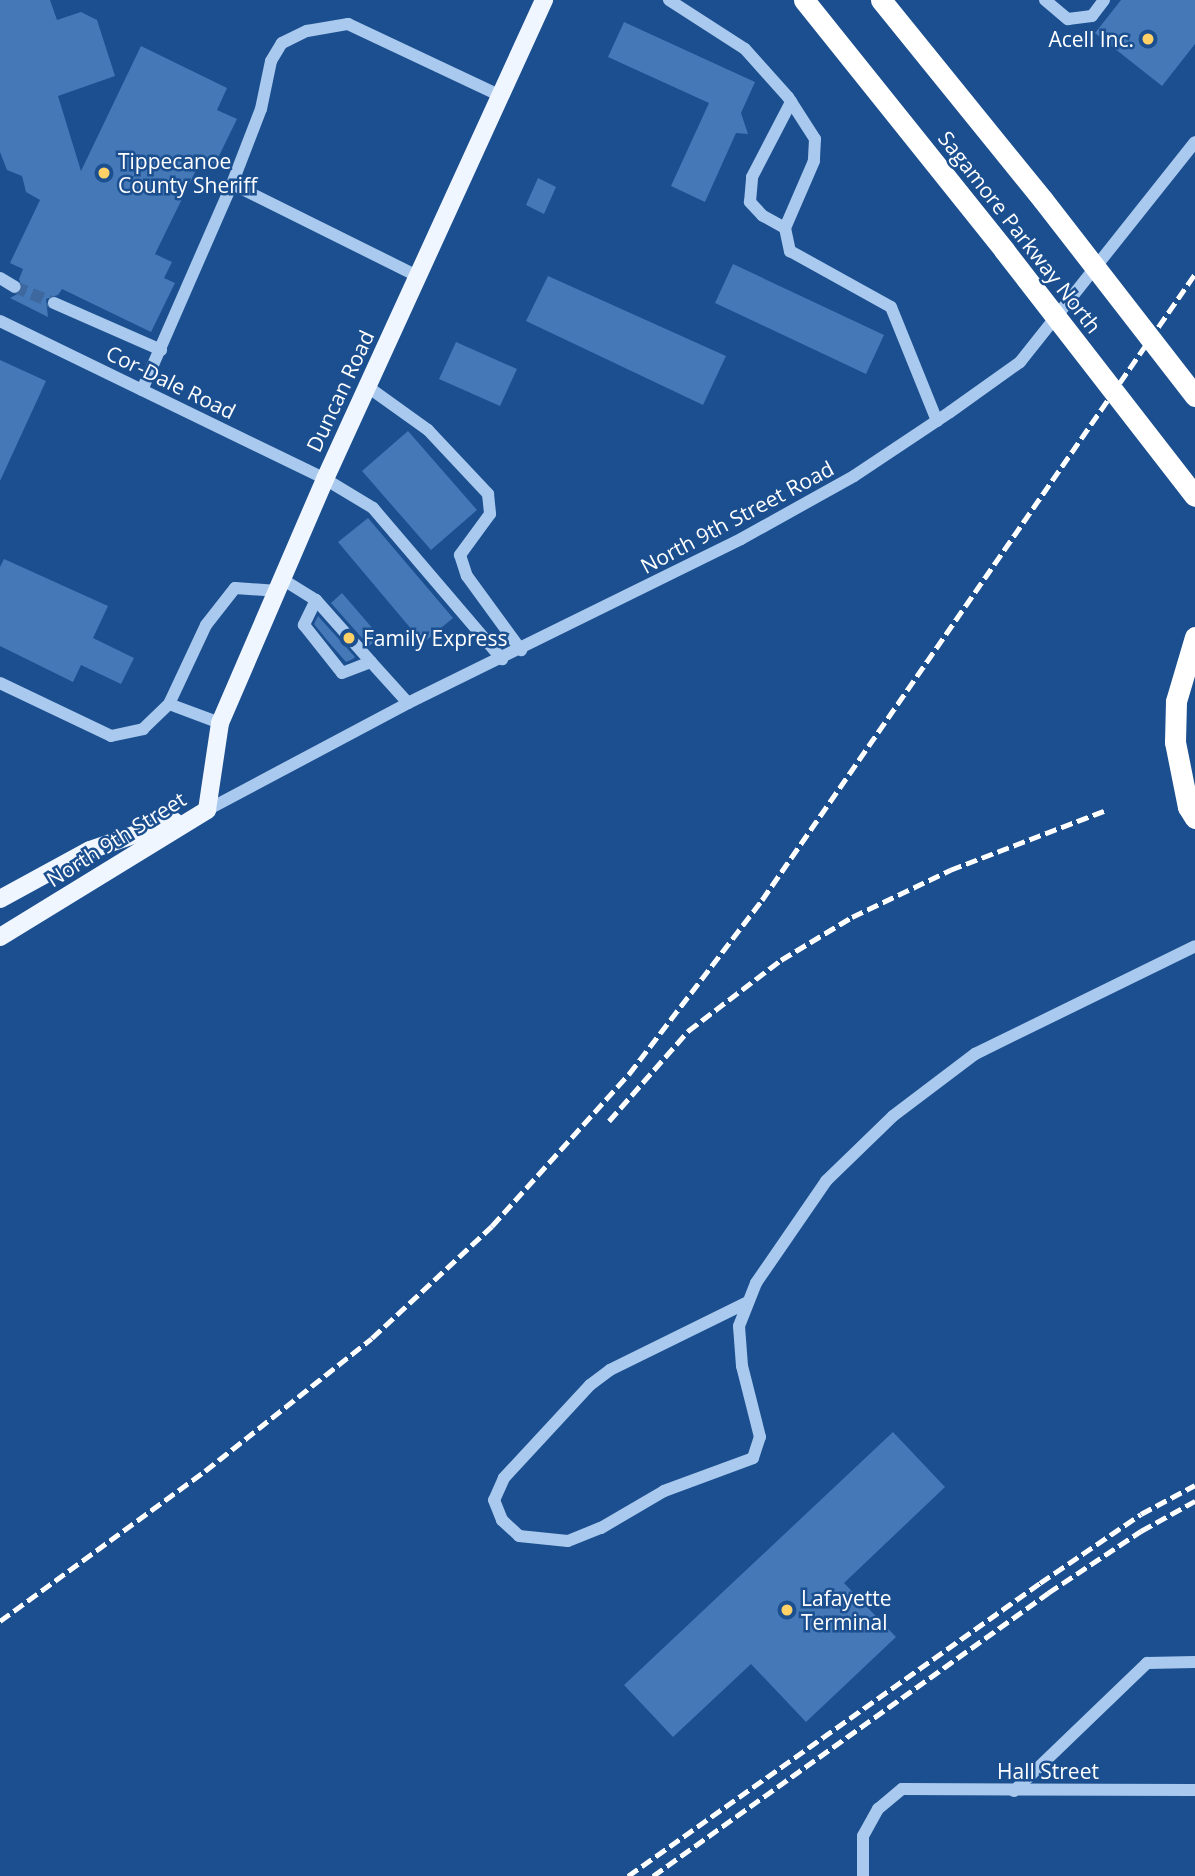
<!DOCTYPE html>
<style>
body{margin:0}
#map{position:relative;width:1195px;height:1876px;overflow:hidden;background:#1b4f8f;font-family:"Open Sans",sans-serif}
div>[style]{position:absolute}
.building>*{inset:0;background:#4478b7}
.minor-tunnel>*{height:12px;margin-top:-6px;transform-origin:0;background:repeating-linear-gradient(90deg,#3d69a0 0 12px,transparent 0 18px)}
.minor>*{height:12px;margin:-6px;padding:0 6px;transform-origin:6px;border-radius:6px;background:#a9c9ee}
.major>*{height:18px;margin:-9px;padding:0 9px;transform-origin:9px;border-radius:9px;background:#f0f6ff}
.highway>*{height:21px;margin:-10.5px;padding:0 10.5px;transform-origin:10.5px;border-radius:10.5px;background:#fff}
.rail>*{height:5px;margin-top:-2.5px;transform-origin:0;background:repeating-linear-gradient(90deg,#fff 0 12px,transparent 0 17px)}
.highway-bridge>*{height:21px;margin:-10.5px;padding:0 10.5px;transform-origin:10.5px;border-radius:10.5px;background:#fff}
.dots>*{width:19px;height:19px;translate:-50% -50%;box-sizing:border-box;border:4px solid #1b4f8f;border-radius:50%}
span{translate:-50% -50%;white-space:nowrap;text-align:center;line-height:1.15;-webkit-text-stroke:5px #1b4f8f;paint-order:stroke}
.poi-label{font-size:21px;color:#fff}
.right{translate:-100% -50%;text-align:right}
.left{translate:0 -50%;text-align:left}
.street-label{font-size:21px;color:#fff}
</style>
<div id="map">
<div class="building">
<i style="clip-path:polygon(0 0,50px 0,57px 20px,81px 12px,97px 20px,115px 76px,58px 96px,81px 171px,141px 46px,227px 88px,217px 110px,237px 119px,215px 164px,202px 158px,155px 254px,172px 262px,164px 278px,175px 283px,151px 332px,62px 289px,58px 295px,46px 299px,48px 317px,10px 298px,23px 291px,19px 279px,23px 269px,10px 263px,40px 200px,26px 192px,22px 176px,7px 170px,0 152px)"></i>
<i style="clip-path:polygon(1121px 0,1195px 0,1195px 44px,1162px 86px,1095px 33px)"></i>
<i style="clip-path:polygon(624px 22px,755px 82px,741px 113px,748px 134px,736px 133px,705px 202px,671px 186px,709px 103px,608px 57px)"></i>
<i style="clip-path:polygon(538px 178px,556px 187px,544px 214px,526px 205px)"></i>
<i style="clip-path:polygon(733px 264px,884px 335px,866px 374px,715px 303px)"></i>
<i style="clip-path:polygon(548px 276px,726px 356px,703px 405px,526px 321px)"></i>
<i style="clip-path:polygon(456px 342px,517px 369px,500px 406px,439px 379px)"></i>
<i style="clip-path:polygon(0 360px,46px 381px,0 481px)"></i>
<i style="clip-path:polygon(408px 431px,477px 510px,431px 550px,362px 471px)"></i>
<i style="clip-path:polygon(368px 518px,453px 618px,423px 643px,338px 542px)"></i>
<i style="clip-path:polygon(4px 559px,108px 606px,93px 638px,134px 658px,121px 684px,81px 665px,73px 682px,0 646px,0 567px)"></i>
<i style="clip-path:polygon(342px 593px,380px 637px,369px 646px,331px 603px)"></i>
<i style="clip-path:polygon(318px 616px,355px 657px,353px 659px,346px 662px,326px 639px,314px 624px)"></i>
<i style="clip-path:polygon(893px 1432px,945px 1487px,844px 1583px,896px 1637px,806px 1722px,751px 1664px,673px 1737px,624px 1685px)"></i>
</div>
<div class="minor-tunnel">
<i style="left:15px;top:287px;width:42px;rotate:22.3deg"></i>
</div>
<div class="minor">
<i style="left:669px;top:0;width:90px;rotate:32.8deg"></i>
<i style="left:745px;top:49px;width:64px;rotate:48.1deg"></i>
<i style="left:788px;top:97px;width:50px;rotate:57.3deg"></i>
<i style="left:815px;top:139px;width:22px;rotate:93deg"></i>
<i style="left:814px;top:161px;width:73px;rotate:113.4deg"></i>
<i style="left:785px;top:228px;width:24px;rotate:78deg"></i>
<i style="left:790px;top:251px;width:115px;rotate:29deg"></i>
<i style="left:891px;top:307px;width:123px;rotate:68deg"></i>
<i style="left:1045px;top:0;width:30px;rotate:40deg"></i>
<i style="left:1068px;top:19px;width:24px;rotate:-7deg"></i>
<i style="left:1092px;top:16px;width:20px;rotate:-53deg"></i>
<i style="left:232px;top:184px;width:207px;rotate:26.4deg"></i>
<i style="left:785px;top:228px;width:26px;rotate:-151deg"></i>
<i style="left:762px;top:215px;width:18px;rotate:-133deg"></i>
<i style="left:750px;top:202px;width:25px;rotate:-85deg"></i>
<i style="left:752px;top:177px;width:85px;rotate:-62.5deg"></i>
<i style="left:0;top:278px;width:17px;rotate:31deg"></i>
<i style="left:54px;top:303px;width:117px;rotate:23.7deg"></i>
<i style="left:0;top:321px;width:361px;rotate:25.9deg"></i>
<i style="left:325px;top:479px;width:56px;rotate:31.1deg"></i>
<i style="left:373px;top:508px;width:199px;rotate:49.5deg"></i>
<i style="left:368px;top:387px;width:74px;rotate:35.6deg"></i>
<i style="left:428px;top:430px;width:88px;rotate:46.8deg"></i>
<i style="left:488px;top:494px;width:20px;rotate:84deg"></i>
<i style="left:490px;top:514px;width:51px;rotate:126.2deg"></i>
<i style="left:460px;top:555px;width:22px;rotate:72deg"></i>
<i style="left:467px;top:576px;width:92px;rotate:53.9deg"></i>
<i style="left:142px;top:390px;width:225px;rotate:-66.4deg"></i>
<i style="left:232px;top:184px;width:80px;rotate:-68.9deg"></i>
<i style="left:261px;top:109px;width:49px;rotate:-78.2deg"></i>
<i style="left:271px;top:61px;width:21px;rotate:-59deg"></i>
<i style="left:282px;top:43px;width:28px;rotate:-26deg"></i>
<i style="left:307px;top:31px;width:42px;rotate:-9.7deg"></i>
<i style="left:348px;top:24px;width:169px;rotate:25.2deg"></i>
<i style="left:282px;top:579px;width:40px;rotate:32deg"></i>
<i style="left:316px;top:600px;width:28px;rotate:116deg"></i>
<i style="left:304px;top:625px;width:61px;rotate:51.6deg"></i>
<i style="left:342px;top:673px;width:31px;rotate:-21deg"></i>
<i style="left:371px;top:662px;width:55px;rotate:47.9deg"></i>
<i style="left:316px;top:600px;width:83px;rotate:48.4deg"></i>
<i style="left:0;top:683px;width:123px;rotate:25.5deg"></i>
<i style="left:111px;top:736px;width:33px;rotate:-12deg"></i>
<i style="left:143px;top:729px;width:36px;rotate:-44deg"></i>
<i style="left:169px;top:704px;width:54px;rotate:20.4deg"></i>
<i style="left:169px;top:704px;width:87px;rotate:-64.9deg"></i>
<i style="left:206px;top:625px;width:47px;rotate:-51.9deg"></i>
<i style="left:235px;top:588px;width:43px;rotate:4deg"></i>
<i style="left:207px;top:810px;width:228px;rotate:-28deg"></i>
<i style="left:408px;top:703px;width:371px;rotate:-26.2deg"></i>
<i style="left:741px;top:539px;width:129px;rotate:-29.1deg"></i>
<i style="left:854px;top:476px;width:115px;rotate:-33.7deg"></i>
<i style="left:950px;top:412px;width:86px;rotate:-35.5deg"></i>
<i style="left:1020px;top:362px;width:281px;rotate:-51.5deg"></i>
<i style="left:746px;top:1303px;width:152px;rotate:153.8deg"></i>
<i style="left:610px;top:1370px;width:25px;rotate:143deg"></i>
<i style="left:590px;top:1385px;width:127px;rotate:132.8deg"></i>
<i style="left:504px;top:1478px;width:24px;rotate:114deg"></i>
<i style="left:494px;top:1500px;width:22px;rotate:68deg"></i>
<i style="left:502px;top:1520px;width:23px;rotate:43deg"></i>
<i style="left:519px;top:1536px;width:49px;rotate:5.8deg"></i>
<i style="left:568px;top:1541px;width:35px;rotate:-22deg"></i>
<i style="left:601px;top:1528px;width:73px;rotate:-30.4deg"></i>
<i style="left:664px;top:1491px;width:95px;rotate:-20.3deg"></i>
<i style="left:753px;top:1458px;width:22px;rotate:-72deg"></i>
<i style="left:760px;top:1437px;width:73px;rotate:-104.2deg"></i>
<i style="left:742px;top:1366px;width:40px;rotate:-94.3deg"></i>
<i style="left:739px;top:1326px;width:46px;rotate:-68.4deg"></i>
<i style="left:756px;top:1283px;width:124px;rotate:-55.5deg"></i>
<i style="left:826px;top:1181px;width:93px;rotate:-44.1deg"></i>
<i style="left:893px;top:1116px;width:103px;rotate:-37.1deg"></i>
<i style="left:975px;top:1054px;width:245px;rotate:-26.1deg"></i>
<i style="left:1014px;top:1791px;width:185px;rotate:-43.9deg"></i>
<i style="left:1147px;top:1663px;width:48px;rotate:-1.2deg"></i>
<i style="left:863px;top:1876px;width:40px;rotate:-90deg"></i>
<i style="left:863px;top:1836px;width:31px;rotate:-61deg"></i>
<i style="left:878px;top:1809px;width:31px;rotate:-40deg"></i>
<i style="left:902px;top:1789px;width:293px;rotate:0.2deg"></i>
</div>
<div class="major">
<i style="left:207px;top:810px;width:88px;rotate:-81.5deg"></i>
<i style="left:220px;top:723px;width:266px;rotate:-66.7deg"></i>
<i style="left:325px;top:479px;width:527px;rotate:-65.43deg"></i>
<i style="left:0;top:899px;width:102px;rotate:-28.6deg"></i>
<i style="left:90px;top:850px;width:89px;rotate:-19deg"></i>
<i style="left:0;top:937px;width:243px;rotate:-31.5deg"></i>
</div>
<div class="highway">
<i style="left:804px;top:0;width:320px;rotate:51.3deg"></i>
<i style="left:881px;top:0;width:257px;rotate:51deg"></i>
<i style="left:1195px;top:637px;width:67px;rotate:106.5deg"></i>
<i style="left:1176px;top:701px;width:41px;rotate:91.4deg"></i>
<i style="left:1175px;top:742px;width:66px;rotate:78.7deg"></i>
<i style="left:1188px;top:807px;width:13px;rotate:58deg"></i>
</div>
<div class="rail">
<i style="left:609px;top:1121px;width:120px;rotate:-48.7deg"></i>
<i style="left:688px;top:1031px;width:117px;rotate:-37.4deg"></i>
<i style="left:781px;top:960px;width:83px;rotate:-31.2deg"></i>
<i style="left:852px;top:917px;width:109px;rotate:-25.6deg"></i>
<i style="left:950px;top:870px;width:165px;rotate:-21deg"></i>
<i style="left:0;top:1621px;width:254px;rotate:-36.2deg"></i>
<i style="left:205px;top:1471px;width:213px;rotate:-38.5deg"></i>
<i style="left:372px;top:1338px;width:164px;rotate:-43deg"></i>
<i style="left:492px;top:1226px;width:205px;rotate:-48deg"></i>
<i style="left:629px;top:1074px;width:219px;rotate:-52.6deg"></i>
<i style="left:762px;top:900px;width:761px;rotate:-55.33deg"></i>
<i style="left:628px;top:1876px;width:506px;rotate:-35.42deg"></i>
<i style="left:1040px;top:1583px;width:122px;rotate:-34.3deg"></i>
<i style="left:1141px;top:1514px;width:61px;rotate:-28.2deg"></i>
<i style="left:653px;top:1876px;width:486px;rotate:-35.6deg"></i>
<i style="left:1048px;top:1593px;width:112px;rotate:-33.7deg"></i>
<i style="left:1141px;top:1531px;width:62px;rotate:-29.1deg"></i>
</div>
<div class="highway-bridge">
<i style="left:1043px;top:200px;width:248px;rotate:52.2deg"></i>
<i style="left:1004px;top:250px;width:311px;rotate:52.2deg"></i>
</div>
<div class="dots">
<i style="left:1148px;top:39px;background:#ffd166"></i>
<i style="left:104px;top:173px;background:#ffd166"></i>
<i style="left:349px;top:638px;background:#ffd166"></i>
<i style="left:787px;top:1610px;background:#ffd166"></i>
</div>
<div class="poi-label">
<span class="right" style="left:1134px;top:39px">Acell Inc.</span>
<span class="left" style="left:118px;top:173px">Tippecanoe<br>County Sheriff</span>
<span class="left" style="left:363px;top:638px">Family Express</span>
<span class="left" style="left:801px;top:1610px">Lafayette<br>Terminal</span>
</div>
<div class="street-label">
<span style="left:1020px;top:232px;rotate:52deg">Sagamore Parkway North</span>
<span style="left:171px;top:382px;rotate:26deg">Cor-Dale Road</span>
<span style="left:340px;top:391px;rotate:-65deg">Duncan Road</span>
<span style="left:737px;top:517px;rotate:-28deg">North 9th Street Road</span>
<span style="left:116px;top:839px;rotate:-32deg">North 9th Street</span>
<span style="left:1048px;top:1771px">Hall Street</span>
</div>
</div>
